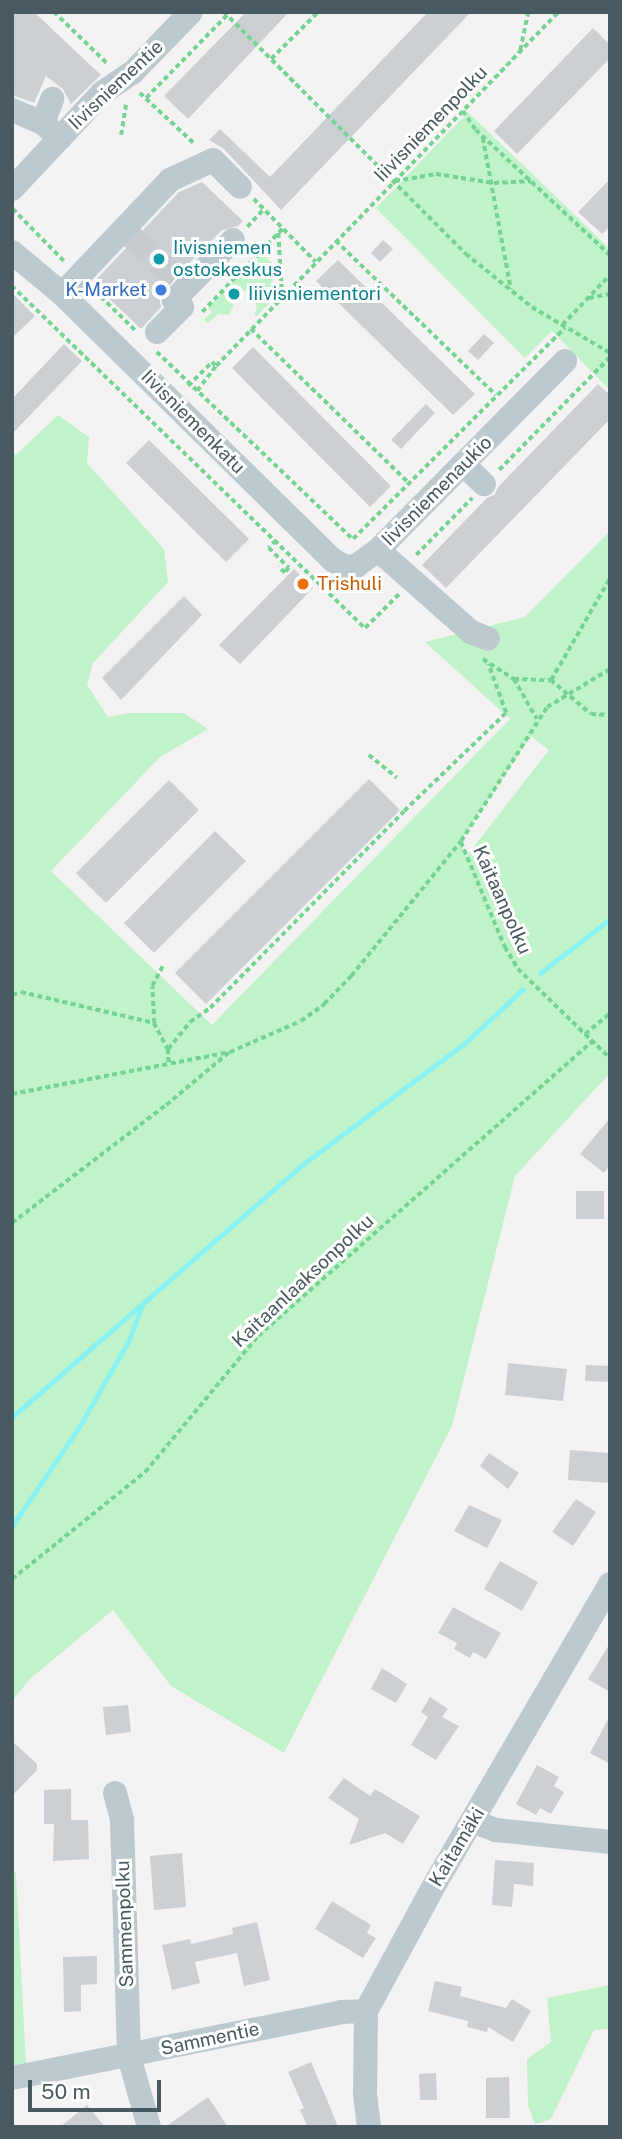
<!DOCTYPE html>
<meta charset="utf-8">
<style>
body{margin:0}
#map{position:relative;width:622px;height:2139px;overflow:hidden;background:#f4f2f3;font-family:"Public Sans",sans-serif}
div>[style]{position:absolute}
.green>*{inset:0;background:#c0f3c9}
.stream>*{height:5px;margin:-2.5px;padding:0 2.5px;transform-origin:2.5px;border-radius:2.5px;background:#8af1f2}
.building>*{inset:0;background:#ccd0d5}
.minor-tunnel>*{height:24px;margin-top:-12px;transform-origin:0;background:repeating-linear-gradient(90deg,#c9ccce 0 24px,transparent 0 36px)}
.path>*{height:3.5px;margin-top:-1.75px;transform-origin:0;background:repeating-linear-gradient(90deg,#75d492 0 5px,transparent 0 8.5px)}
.minor>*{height:24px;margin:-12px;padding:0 12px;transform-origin:12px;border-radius:12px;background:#bccacf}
.dots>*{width:19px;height:19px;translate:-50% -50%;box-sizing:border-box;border:4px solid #fff;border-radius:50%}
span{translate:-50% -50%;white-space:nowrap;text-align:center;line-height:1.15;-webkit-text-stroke:6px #fff;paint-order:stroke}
.street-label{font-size:19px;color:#485a61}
.culture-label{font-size:19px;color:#0d838f}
.left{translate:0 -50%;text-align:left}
.shop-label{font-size:19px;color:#366cbe}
.right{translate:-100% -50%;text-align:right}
.food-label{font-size:19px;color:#c56008}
.frame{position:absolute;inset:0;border:14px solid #485a61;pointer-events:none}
.scale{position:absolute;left:28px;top:2080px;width:133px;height:32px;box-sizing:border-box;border:4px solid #485a61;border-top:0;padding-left:9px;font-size:21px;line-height:24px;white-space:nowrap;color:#485a61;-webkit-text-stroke:5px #fff;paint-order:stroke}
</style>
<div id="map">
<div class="green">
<i style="clip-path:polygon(468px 112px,610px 249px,610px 390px,552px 331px,525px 358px,376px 208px)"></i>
<i style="clip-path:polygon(262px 253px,275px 266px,272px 270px,275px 278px,272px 282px,276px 286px,273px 290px,277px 293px,274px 298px,257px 316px,254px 315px,257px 308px,254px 300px,256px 292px,250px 287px,239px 294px,229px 315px,218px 314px,208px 323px,204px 320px,212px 312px,208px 308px)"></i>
<i style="clip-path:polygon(evenodd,58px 415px,89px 437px,87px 463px,164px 549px,168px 582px,93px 663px,87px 685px,108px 717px,131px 713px,184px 713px,208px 729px,160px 757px,51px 871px,212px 1025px,510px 719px,425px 642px,525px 617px,610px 531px,610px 1073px,515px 1176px,452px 1426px,284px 1753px,171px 1686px,113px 1610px,31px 1678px,12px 1701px,12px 453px,16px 455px,58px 415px,531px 736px,549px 750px,466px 857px,461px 841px,531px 736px)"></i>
<i style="clip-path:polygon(12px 1870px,16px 1873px,26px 2064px,12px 2067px)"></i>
<i style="clip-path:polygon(610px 1985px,610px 2029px,594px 2030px,551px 2119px,535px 2124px,528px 2105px,527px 2059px,551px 2042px,547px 1998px)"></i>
</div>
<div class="stream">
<i style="left:540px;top:973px;width:88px;rotate:-37.6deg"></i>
<i style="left:12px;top:1417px;width:384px;rotate:-41deg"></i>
<i style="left:302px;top:1165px;width:204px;rotate:-36.8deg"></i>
<i style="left:465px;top:1043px;width:79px;rotate:-43deg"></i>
<i style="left:12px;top:1526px;width:120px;rotate:-55.9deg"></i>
<i style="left:79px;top:1427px;width:100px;rotate:-60.1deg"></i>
<i style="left:129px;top:1340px;width:40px;rotate:-69.8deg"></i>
</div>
<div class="building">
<i style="clip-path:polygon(12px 12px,34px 12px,101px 75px,71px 104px,63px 89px,46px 76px,34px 103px,12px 95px)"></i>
<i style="clip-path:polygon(246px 12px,289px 12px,188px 119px,164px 96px)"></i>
<i style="clip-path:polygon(428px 12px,471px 12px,281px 210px,224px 149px,209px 140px,220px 129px,270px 177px)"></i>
<i style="clip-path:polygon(593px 28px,610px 45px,610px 58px,517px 154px,494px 131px)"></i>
<i style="clip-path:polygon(610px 179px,610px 226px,602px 234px,578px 212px)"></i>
<i style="clip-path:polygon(202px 182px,243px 221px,238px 226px,222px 230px,163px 290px,159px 297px,161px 307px,141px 329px,93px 283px,179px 192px)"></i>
<i style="clip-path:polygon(383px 240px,393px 249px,380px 262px,371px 253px)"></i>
<i style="clip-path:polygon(338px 260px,475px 394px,453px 415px,316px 281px)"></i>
<i style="clip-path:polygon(12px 293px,35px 316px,12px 338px)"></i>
<i style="clip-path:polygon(484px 334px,494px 343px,478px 360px,468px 351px)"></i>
<i style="clip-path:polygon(64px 344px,82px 361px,12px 434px,12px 399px)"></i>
<i style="clip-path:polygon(253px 347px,391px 486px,370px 507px,232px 368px)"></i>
<i style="clip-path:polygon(598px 384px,610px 395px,610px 419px,446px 588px,422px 565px,487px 498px,494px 495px,499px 486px)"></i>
<i style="clip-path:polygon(426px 404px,435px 413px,401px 449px,391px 440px)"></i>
<i style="clip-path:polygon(149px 440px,249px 539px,226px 562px,126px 463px)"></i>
<i style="clip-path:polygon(294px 569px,313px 588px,240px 664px,219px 645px)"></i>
<i style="clip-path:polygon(184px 596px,202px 615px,121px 700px,102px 678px)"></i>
<i style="clip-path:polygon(369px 779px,400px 810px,206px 1004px,175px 973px)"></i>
<i style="clip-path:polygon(169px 780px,199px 810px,106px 903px,76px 873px)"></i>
<i style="clip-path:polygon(215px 831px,246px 861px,154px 953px,124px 923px)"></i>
<i style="clip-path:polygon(610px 1118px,610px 1165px,604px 1173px,580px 1154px)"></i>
<i style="clip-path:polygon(576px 1191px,604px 1191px,604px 1219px,576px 1219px)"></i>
<i style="clip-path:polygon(508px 1363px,567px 1369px,563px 1401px,505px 1395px)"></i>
<i style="clip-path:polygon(586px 1365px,610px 1366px,610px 1382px,585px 1381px)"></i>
<i style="clip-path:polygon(570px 1450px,610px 1453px,610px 1483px,568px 1480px)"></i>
<i style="clip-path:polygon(489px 1453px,519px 1473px,508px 1489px,480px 1466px)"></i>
<i style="clip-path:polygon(576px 1499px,596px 1512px,573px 1546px,552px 1532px)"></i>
<i style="clip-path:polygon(469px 1505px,502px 1520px,487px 1548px,454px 1531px)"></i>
<i style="clip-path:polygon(500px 1561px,538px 1582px,522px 1611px,484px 1589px)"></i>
<i style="clip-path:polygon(453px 1607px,501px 1633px,486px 1659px,473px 1652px,470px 1658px,454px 1649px,457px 1643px,438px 1633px)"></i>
<i style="clip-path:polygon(610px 1643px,610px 1692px,588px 1679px)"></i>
<i style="clip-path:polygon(382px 1668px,407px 1684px,396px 1703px,371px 1689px)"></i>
<i style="clip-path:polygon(430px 1697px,448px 1709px,442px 1717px,459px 1726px,436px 1760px,411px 1745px,428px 1717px,421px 1712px)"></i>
<i style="clip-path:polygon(128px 1705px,131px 1732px,106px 1735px,103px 1707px)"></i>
<i style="clip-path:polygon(610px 1716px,610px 1764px,590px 1753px)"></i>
<i style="clip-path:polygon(12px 1741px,37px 1764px,37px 1770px,12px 1796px)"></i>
<i style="clip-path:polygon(537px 1765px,559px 1777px,554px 1786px,564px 1792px,551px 1814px,540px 1808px,536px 1815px,516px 1804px)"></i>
<i style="clip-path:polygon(344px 1778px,370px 1796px,375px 1789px,420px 1816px,403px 1844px,385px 1833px,349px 1845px,359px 1819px,328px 1798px)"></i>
<i style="clip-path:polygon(71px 1789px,71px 1820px,88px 1820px,89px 1859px,53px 1861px,54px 1824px,44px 1824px,44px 1790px)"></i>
<i style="clip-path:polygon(182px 1853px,186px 1907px,154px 1910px,150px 1856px)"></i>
<i style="clip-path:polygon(495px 1860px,534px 1863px,533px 1886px,514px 1884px,512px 1907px,492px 1905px)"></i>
<i style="clip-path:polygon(332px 1901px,371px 1925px,367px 1933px,376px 1938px,363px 1958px,315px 1929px)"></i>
<i style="clip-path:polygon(257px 1922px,270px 1980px,244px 1986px,237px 1953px,195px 1962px,200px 1983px,172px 1990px,162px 1945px,190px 1939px,191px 1944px,233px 1934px,232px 1928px)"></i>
<i style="clip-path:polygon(97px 1956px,97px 1984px,81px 1985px,81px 2011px,64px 2012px,63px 1957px)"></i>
<i style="clip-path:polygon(435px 1981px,462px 1987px,460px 1996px,506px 2008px,512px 1999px,531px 2011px,513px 2042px,488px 2027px,487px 2032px,467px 2027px,468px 2021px,428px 2011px)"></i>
<i style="clip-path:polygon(311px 2062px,330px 2107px,338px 2127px,308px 2127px,300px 2110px,304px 2108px,288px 2072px)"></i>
<i style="clip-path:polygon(436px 2073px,437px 2100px,420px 2100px,419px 2074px)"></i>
<i style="clip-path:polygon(509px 2077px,510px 2118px,486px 2118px,486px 2078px)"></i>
<i style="clip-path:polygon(208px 2097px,228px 2127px,165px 2127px)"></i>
<i style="clip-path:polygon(87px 2105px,105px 2127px,60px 2127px)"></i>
</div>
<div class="minor-tunnel">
<i style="left:132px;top:237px;width:70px;rotate:43.3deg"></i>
</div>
<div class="path">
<i style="left:54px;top:12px;width:75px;rotate:43.9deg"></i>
<i style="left:224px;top:12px;width:342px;rotate:45deg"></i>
<i style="left:466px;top:254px;width:85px;rotate:38.8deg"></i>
<i style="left:532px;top:307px;width:91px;rotate:30.5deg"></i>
<i style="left:520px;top:50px;width:39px;rotate:-78deg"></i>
<i style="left:271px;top:59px;width:66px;rotate:-45deg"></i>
<i style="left:140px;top:93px;width:76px;rotate:42.9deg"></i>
<i style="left:146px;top:98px;width:120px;rotate:-45.7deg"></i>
<i style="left:463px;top:111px;width:23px;rotate:56deg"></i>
<i style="left:476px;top:130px;width:183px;rotate:43deg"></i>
<i style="left:121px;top:135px;width:32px;rotate:-81deg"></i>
<i style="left:483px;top:138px;width:154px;rotate:79.5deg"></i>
<i style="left:395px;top:181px;width:42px;rotate:-9.7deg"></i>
<i style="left:436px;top:174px;width:59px;rotate:8.8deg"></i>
<i style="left:494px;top:183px;width:37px;rotate:-3deg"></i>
<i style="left:254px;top:199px;width:88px;rotate:45.5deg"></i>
<i style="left:13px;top:209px;width:73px;rotate:45.6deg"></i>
<i style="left:247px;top:227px;width:23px;rotate:-47deg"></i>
<i style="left:336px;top:241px;width:222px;rotate:43.9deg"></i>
<i style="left:12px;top:286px;width:492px;rotate:44.1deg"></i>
<i style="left:365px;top:628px;width:49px;rotate:-45deg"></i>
<i style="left:95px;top:291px;width:59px;rotate:44.3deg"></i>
<i style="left:282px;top:298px;width:397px;rotate:-46deg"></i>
<i style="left:589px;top:298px;width:21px;rotate:-11deg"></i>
<i style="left:202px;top:312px;width:117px;rotate:-46deg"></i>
<i style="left:562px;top:325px;width:69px;rotate:-46.2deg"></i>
<i style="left:251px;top:329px;width:221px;rotate:44.3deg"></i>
<i style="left:157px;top:352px;width:271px;rotate:43.7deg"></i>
<i style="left:188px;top:386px;width:34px;rotate:-45deg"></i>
<i style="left:212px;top:362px;width:6px;rotate:45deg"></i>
<i style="left:216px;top:366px;width:95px;rotate:-45.9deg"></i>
<i style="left:282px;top:298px;width:65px;rotate:-93.5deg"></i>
<i style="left:197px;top:391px;width:31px;rotate:-53deg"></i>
<i style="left:499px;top:470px;width:158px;rotate:-45.5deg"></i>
<i style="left:353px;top:539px;width:299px;rotate:-44.9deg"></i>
<i style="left:276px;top:541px;width:10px;rotate:135deg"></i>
<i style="left:269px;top:548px;width:28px;rotate:45deg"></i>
<i style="left:289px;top:568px;width:6px;rotate:129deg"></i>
<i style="left:285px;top:573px;width:9px;rotate:-139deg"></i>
<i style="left:416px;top:555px;width:80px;rotate:-45.5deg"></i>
<i style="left:483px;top:659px;width:37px;rotate:33deg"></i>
<i style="left:514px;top:679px;width:37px;rotate:2deg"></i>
<i style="left:551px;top:680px;width:52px;rotate:40.4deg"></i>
<i style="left:591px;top:714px;width:19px;rotate:3deg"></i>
<i style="left:514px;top:679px;width:46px;rotate:60.1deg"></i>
<i style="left:551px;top:680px;width:116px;rotate:-59.9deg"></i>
<i style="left:369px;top:755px;width:36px;rotate:39deg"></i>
<i style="left:461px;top:842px;width:114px;rotate:67.3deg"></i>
<i style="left:505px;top:947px;width:26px;rotate:59deg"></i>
<i style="left:518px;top:969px;width:128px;rotate:44.1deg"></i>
<i style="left:12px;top:995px;width:9px;rotate:-18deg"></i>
<i style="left:21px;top:992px;width:137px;rotate:13.1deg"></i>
<i style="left:154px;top:1023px;width:30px;rotate:62deg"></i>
<i style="left:168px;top:1049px;width:14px;rotate:86deg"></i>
<i style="left:154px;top:1023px;width:37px;rotate:-93deg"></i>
<i style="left:152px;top:986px;width:24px;rotate:-62deg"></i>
<i style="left:585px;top:1034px;width:33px;rotate:-40deg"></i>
<i style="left:168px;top:1049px;width:35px;rotate:-51deg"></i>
<i style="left:190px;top:1022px;width:24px;rotate:-35deg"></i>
<i style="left:210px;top:1008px;width:276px;rotate:-45.4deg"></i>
<i style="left:404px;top:811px;width:141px;rotate:-43.9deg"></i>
<i style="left:506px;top:713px;width:52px;rotate:-110.2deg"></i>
<i style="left:12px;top:1094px;width:222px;rotate:-10.9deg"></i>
<i style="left:230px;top:1052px;width:77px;rotate:-23.6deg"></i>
<i style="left:301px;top:1021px;width:29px;rotate:-36deg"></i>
<i style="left:324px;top:1004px;width:39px;rotate:-46deg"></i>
<i style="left:351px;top:976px;width:174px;rotate:-50.8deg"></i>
<i style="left:461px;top:841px;width:159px;rotate:-57.3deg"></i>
<i style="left:547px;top:707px;width:74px;rotate:-31.1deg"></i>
<i style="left:12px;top:1223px;width:194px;rotate:-37.5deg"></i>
<i style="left:166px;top:1105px;width:81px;rotate:-40deg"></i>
<i style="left:12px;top:1579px;width:171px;rotate:-38.8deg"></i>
<i style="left:145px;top:1472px;width:177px;rotate:-50.3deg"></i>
<i style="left:258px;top:1336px;width:446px;rotate:-41.4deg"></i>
</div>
<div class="minor">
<i style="left:12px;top:110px;width:34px;rotate:23deg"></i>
<i style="left:43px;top:123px;width:23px;rotate:43deg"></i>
<i style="left:43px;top:123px;width:26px;rotate:-69deg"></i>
<i style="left:12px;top:189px;width:132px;rotate:-46.8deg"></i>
<i style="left:102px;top:93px;width:37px;rotate:-34deg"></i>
<i style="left:133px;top:72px;width:83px;rotate:-46deg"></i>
<i style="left:12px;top:252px;width:65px;rotate:40deg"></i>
<i style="left:62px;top:294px;width:380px;rotate:44.5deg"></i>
<i style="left:333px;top:560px;width:14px;rotate:30deg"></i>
<i style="left:345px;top:567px;width:11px;rotate:-5deg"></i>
<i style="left:356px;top:566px;width:27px;rotate:-36deg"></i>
<i style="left:378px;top:550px;width:266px;rotate:-45.3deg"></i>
<i style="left:62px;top:294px;width:157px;rotate:-46.5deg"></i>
<i style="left:170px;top:180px;width:47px;rotate:-24.9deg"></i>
<i style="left:213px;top:160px;width:38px;rotate:45deg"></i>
<i style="left:157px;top:332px;width:35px;rotate:-45deg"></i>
<i style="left:182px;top:307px;width:11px;rotate:-139deg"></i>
<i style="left:174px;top:300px;width:84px;rotate:-45.5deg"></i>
<i style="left:463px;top:464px;width:29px;rotate:44deg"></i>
<i style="left:378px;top:550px;width:124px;rotate:41.4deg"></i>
<i style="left:471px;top:632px;width:18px;rotate:22deg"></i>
<i style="left:115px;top:1793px;width:28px;rotate:75deg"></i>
<i style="left:122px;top:1820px;width:236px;rotate:88.3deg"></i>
<i style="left:129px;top:2056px;width:74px;rotate:74.3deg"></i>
<i style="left:472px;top:1821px;width:26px;rotate:21deg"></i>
<i style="left:496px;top:1830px;width:115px;rotate:6deg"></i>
<i style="left:12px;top:2078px;width:336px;rotate:-11.3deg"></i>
<i style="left:341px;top:2012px;width:25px;rotate:-2deg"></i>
<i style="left:369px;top:2127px;width:34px;rotate:-97deg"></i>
<i style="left:365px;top:2093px;width:82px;rotate:-89.3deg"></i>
<i style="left:366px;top:2011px;width:147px;rotate:-61.5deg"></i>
<i style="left:436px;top:1882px;width:345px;rotate:-59.7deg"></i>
</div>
<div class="dots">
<i style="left:159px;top:259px;background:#0f9aa8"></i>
<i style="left:161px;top:290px;background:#3f7fe0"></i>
<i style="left:234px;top:294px;background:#0f9aa8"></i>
<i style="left:303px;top:584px;background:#e8710a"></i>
</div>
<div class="street-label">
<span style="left:116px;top:85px;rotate:-43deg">Iivisniementie</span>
<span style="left:431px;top:124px;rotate:-46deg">Iiivisniemenpolku</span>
<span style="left:193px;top:422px;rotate:45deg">Iivisniemenkatu</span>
<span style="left:437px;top:491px;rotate:-45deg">Iivisniemenaukio</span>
<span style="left:502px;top:900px;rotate:66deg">Kaitaanpolku</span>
<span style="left:303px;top:1281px;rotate:-43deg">Kaitaanlaaksonpolku</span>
<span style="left:457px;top:1847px;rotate:-59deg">Kaitamäki</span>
<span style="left:125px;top:1924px;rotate:-92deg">Sammenpolku</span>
<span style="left:210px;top:2039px;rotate:-12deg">Sammentie</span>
</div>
<div class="culture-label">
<span class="left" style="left:173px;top:259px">Iivisniemen<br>ostoskeskus</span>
<span class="left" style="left:248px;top:294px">Iiivisniementori</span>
</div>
<div class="shop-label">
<span class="right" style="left:147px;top:290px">K-Market</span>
</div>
<div class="food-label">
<span class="left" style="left:317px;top:584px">Trishuli</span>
</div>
<div class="frame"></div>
<div class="scale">50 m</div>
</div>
